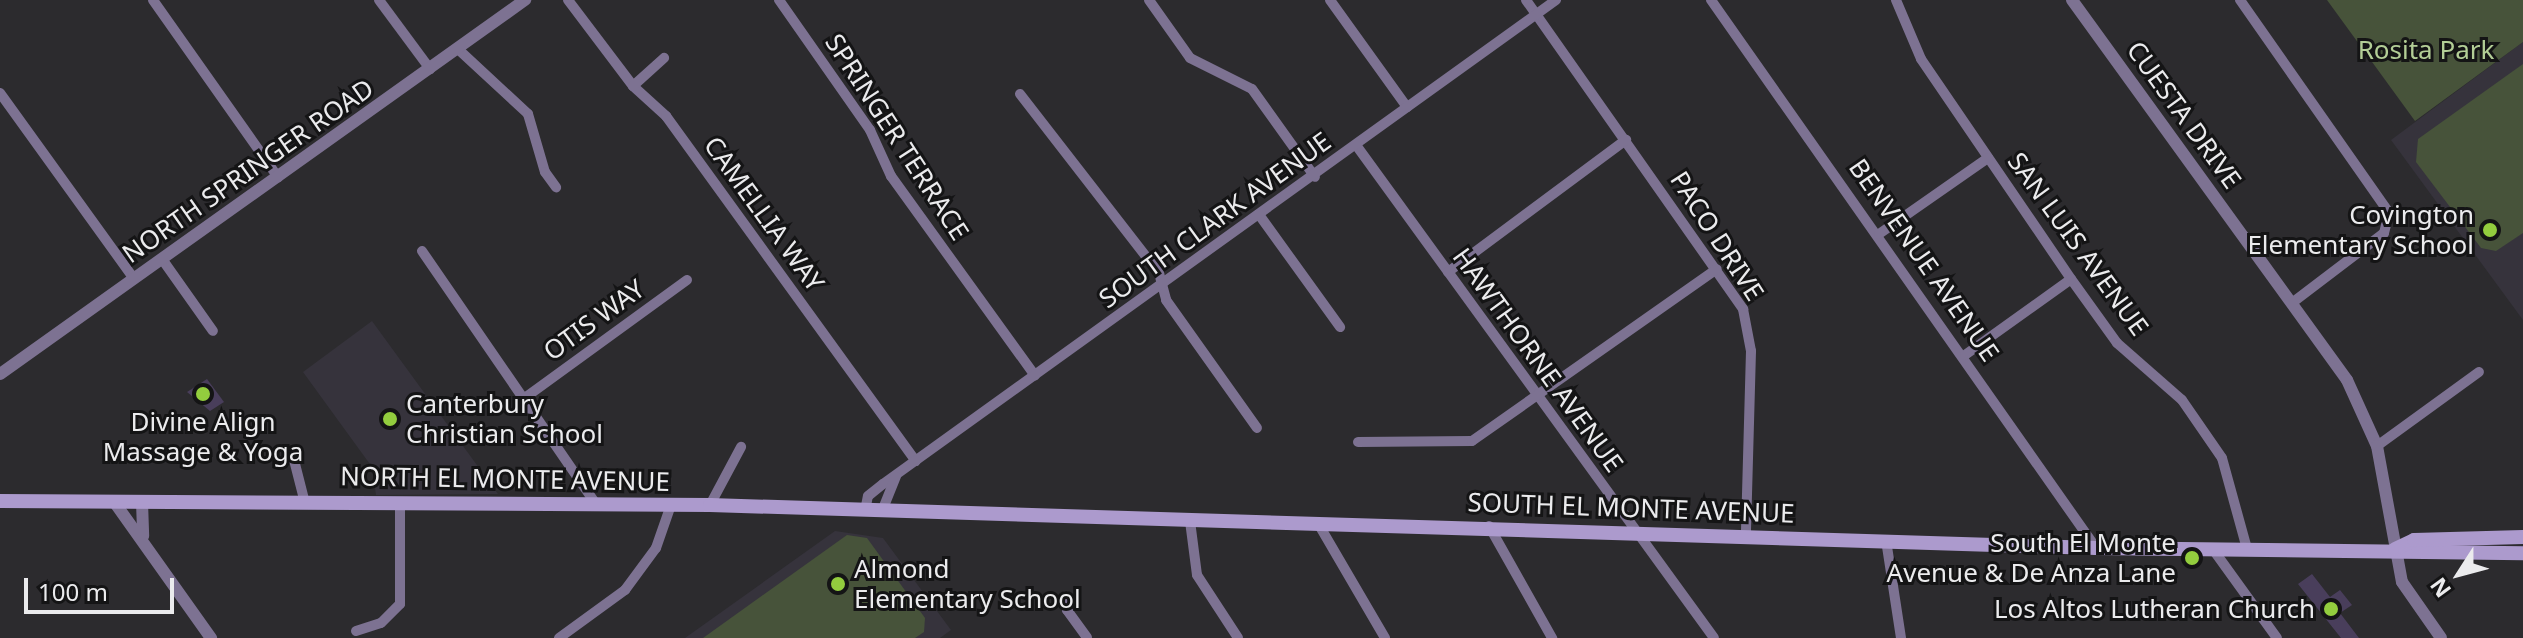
<!DOCTYPE html>
<style>
body{margin:0}
#map{position:relative;width:2523px;height:638px;overflow:hidden;background:#2c2b2e;font-family:"Noto Sans",sans-serif}
div>[style]{position:absolute}
.built>*{inset:0;background:#36333c}
.green>*{inset:0;background:#47533a}
.building>*{inset:0;background:#493e5b}
.minor>*{height:10px;margin:-5px;padding:0 5px;transform-origin:5px;border-radius:5px;background:#7d7292}
.tertiary>*{height:12px;margin:-6px;padding:0 6px;transform-origin:6px;border-radius:6px;background:#7d7292}
.secondary>*{height:14px;margin:-7px;padding:0 7px;transform-origin:7px;border-radius:7px;background:#ac9acd}
.dots>*{width:22px;height:22px;translate:-50% -50%;box-sizing:border-box;border:4px solid #141415;border-radius:50%}
span{translate:-50% -50%;white-space:nowrap;text-align:center;line-height:1.15;-webkit-text-stroke:6px #141415;paint-order:stroke}
.park-label{font-size:26px;color:#b3ce96}
.street-label{font-size:26px;color:#ebebed}
.poi-label{font-size:26px;color:#ebebed}
.right{translate:-100% -50%;text-align:right}
.left{translate:0 -50%;text-align:left}
.north{position:absolute;left:2419px;top:534px;width:80px;height:80px;-webkit-text-stroke:6px #141415;paint-order:stroke;rotate:234deg;font-size:22px;font-weight:700;line-height:32px;text-align:center;color:#ebebed}
.north::after{content:'';display:block;margin:auto;width:28px;height:36px;background:#ebebed;clip-path:polygon(50% 0,100% 100%,50% 72%,0 100%)}
.scale{position:absolute;left:24px;top:578px;width:150px;height:36px;box-sizing:border-box;border:4px solid #ebebed;border-top:0;padding-left:10px;font-size:24px;line-height:28px;white-space:nowrap;color:#ebebed;-webkit-text-stroke:6px #141415;paint-order:stroke}
</style>
<div id="map">
<div class="built">
<i style="clip-path:polygon(2523px 42px,2523px 320px,2391px 140px)"></i>
<i style="clip-path:polygon(372px 321px,498px 494px,376px 495px,372px 467px,303px 372px)"></i>
<i style="clip-path:polygon(835px 531px,883px 538px,951px 630px,940px 638px,685px 638px)"></i>
</div>
<div class="green">
<i style="clip-path:polygon(2327px 0,2523px 0,2523px 42px,2415px 121px)"></i>
<i style="clip-path:polygon(2523px 64px,2523px 233px,2496px 251px,2481px 248px,2416px 162px,2418px 139px)"></i>
<i style="clip-path:polygon(847px 535px,867px 538px,925px 618px,924px 632px,915px 638px,703px 638px)"></i>
</div>
<div class="building">
<i style="clip-path:polygon(207px 379px,224px 402px,210px 411px,187px 392px)"></i>
<i style="clip-path:polygon(2312px 574px,2330px 597px,2340px 590px,2352px 605px,2340px 613px,2359px 638px,2341px 638px,2298px 584px)"></i>
</div>
<div class="minor">
<i style="left:153px;top:0;width:217px;rotate:54.8deg"></i>
<i style="left:379px;top:0;width:86px;rotate:53.5deg"></i>
<i style="left:568px;top:0;width:108px;rotate:52.9deg"></i>
<i style="left:633px;top:86px;width:45px;rotate:42.3deg"></i>
<i style="left:666px;top:116px;width:426px;rotate:54.1deg"></i>
<i style="left:779px;top:0;width:159px;rotate:55deg"></i>
<i style="left:870px;top:130px;width:51px;rotate:65.5deg"></i>
<i style="left:891px;top:176px;width:246px;rotate:54.2deg"></i>
<i style="left:1149px;top:0;width:71px;rotate:54.7deg"></i>
<i style="left:1190px;top:58px;width:69px;rotate:26.6deg"></i>
<i style="left:1252px;top:89px;width:108px;rotate:54.4deg"></i>
<i style="left:1330px;top:0;width:132px;rotate:54.3deg"></i>
<i style="left:1526px;top:0;width:378px;rotate:54.9deg"></i>
<i style="left:1743px;top:309px;width:43px;rotate:79.2deg"></i>
<i style="left:1751px;top:351px;width:184px;rotate:91.6deg"></i>
<i style="left:1711px;top:0;width:670px;rotate:54.91deg"></i>
<i style="left:1896px;top:0;width:64px;rotate:67deg"></i>
<i style="left:1921px;top:59px;width:266px;rotate:55.7deg"></i>
<i style="left:2071px;top:279px;width:79px;rotate:54.3deg"></i>
<i style="left:2117px;top:343px;width:86px;rotate:41.2deg"></i>
<i style="left:2182px;top:400px;width:70px;rotate:55.4deg"></i>
<i style="left:2222px;top:458px;width:94px;rotate:74.6deg"></i>
<i style="left:2240px;top:0;width:260px;rotate:55deg"></i>
<i style="left:2389px;top:213px;width:21px;rotate:104deg"></i>
<i style="left:2384px;top:233px;width:114px;rotate:142.8deg"></i>
<i style="left:459px;top:50px;width:94px;rotate:42.8deg"></i>
<i style="left:528px;top:114px;width:60px;rotate:73.7deg"></i>
<i style="left:545px;top:172px;width:19px;rotate:54deg"></i>
<i style="left:633px;top:86px;width:42px;rotate:-42.1deg"></i>
<i style="left:0;top:93px;width:229px;rotate:54.2deg"></i>
<i style="left:1020px;top:94px;width:227px;rotate:52.2deg"></i>
<i style="left:1159px;top:273px;width:28px;rotate:75deg"></i>
<i style="left:1166px;top:300px;width:157px;rotate:54.6deg"></i>
<i style="left:1356px;top:145px;width:609px;rotate:54.01deg"></i>
<i style="left:1260px;top:216px;width:137px;rotate:54.2deg"></i>
<i style="left:1879px;top:234px;width:133px;rotate:-34.9deg"></i>
<i style="left:422px;top:251px;width:309px;rotate:55.5deg"></i>
<i style="left:162px;top:259px;width:88px;rotate:54.7deg"></i>
<i style="left:1448px;top:272px;width:222px;rotate:-36.6deg"></i>
<i style="left:1965px;top:355px;width:130px;rotate:-35.6deg"></i>
<i style="left:526px;top:397px;width:199px;rotate:-36deg"></i>
<i style="left:1358px;top:442px;width:114px;rotate:-0.5deg"></i>
<i style="left:1472px;top:441px;width:299px;rotate:-35.1deg"></i>
<i style="left:2377px;top:446px;width:126px;rotate:-36deg"></i>
<i style="left:293px;top:456px;width:44px;rotate:75.7deg"></i>
<i style="left:710px;top:505px;width:66px;rotate:-61.9deg"></i>
<i style="left:865px;top:511px;width:15px;rotate:-79deg"></i>
<i style="left:868px;top:496px;width:19px;rotate:-39deg"></i>
<i style="left:883px;top:484px;width:829px;rotate:-35.72deg"></i>
<i style="left:882px;top:511px;width:37px;rotate:-68deg"></i>
<i style="left:1190px;top:521px;width:54px;rotate:82.6deg"></i>
<i style="left:1197px;top:575px;width:75px;rotate:56.9deg"></i>
<i style="left:1319px;top:525px;width:131px;rotate:59.7deg"></i>
<i style="left:1489px;top:526px;width:129px;rotate:60.6deg"></i>
<i style="left:1886px;top:540px;width:99px;rotate:81.3deg"></i>
<i style="left:2212px;top:548px;width:111px;rotate:54.2deg"></i>
<i style="left:1066px;top:596px;width:14px;rotate:86deg"></i>
<i style="left:1067px;top:610px;width:34px;rotate:54deg"></i>
<i style="left:356px;top:631px;width:26px;rotate:-18deg"></i>
<i style="left:381px;top:623px;width:27px;rotate:-45deg"></i>
<i style="left:400px;top:604px;width:101px;rotate:-90deg"></i>
<i style="left:559px;top:638px;width:82px;rotate:-36deg"></i>
<i style="left:625px;top:590px;width:52px;rotate:-53.6deg"></i>
<i style="left:656px;top:548px;width:46px;rotate:-70.8deg"></i>
</div>
<div class="tertiary">
<i style="left:2072px;top:0;width:469px;rotate:54.1deg"></i>
<i style="left:2347px;top:380px;width:72px;rotate:65.6deg"></i>
<i style="left:2377px;top:446px;width:138px;rotate:79.6deg"></i>
<i style="left:2402px;top:582px;width:68px;rotate:55.1deg"></i>
<i style="left:0;top:374px;width:645px;rotate:-35.47deg"></i>
<i style="left:142px;top:502px;width:34px;rotate:88deg"></i>
<i style="left:115px;top:503px;width:166px;rotate:54.6deg"></i>
</div>
<div class="secondary">
<i style="left:0;top:501px;width:710px;rotate:0.32deg"></i>
<i style="left:710px;top:505px;width:1387px;rotate:1.78deg"></i>
<i style="left:2096px;top:548px;width:427px;rotate:0.7deg"></i>
<i style="left:2395px;top:549px;width:21px;rotate:-25deg"></i>
<i style="left:2414px;top:540px;width:109px;rotate:-1.6deg"></i>
</div>
<div class="dots">
<i style="left:2490px;top:230px;background:#93cd3e"></i>
<i style="left:203px;top:394px;background:#93cd3e"></i>
<i style="left:390px;top:419px;background:#93cd3e"></i>
<i style="left:2192px;top:558px;background:#93cd3e"></i>
<i style="left:838px;top:584px;background:#93cd3e"></i>
<i style="left:2331px;top:609px;background:#93cd3e"></i>
</div>
<div class="park-label">
<span style="left:2426px;top:50px">Rosita Park</span>
</div>
<div class="street-label">
<span style="left:2184px;top:115px;rotate:54deg">CUESTA DRIVE</span>
<span style="left:897px;top:137px;rotate:57deg">SPRINGER TERRACE</span>
<span style="left:248px;top:171px;rotate:-35deg">NORTH SPRINGER ROAD</span>
<span style="left:764px;top:214px;rotate:54deg">CAMELLIA WAY</span>
<span style="left:1215px;top:220px;rotate:-36deg">SOUTH CLARK AVENUE</span>
<span style="left:1717px;top:236px;rotate:57deg">PACO DRIVE</span>
<span style="left:2078px;top:244px;rotate:54deg">SAN LUIS AVENUE</span>
<span style="left:1924px;top:260px;rotate:55deg">BENVENUE AVENUE</span>
<span style="left:594px;top:320px;rotate:-36deg">OTIS WAY</span>
<span style="left:1538px;top:360px;rotate:54deg">HAWTHORNE AVENUE</span>
<span style="left:505px;top:479px;rotate:1deg">NORTH EL MONTE AVENUE</span>
<span style="left:1631px;top:508px;rotate:2deg">SOUTH EL MONTE AVENUE</span>
</div>
<div class="poi-label">
<span class="right" style="left:2474px;top:230px">Covington<br>Elementary School</span>
<span class="left" style="left:406px;top:419px">Canterbury<br>Christian School</span>
<span style="left:203px;top:437px">Divine Align<br>Massage &amp; Yoga</span>
<span class="right" style="left:2176px;top:558px">South El Monte<br>Avenue &amp; De Anza Lane</span>
<span class="left" style="left:854px;top:584px">Almond<br>Elementary School</span>
<span class="right" style="left:2315px;top:609px">Los Altos Lutheran Church</span>
</div>
<div class="north">N</div>
<div class="scale">100 m</div>
</div>
